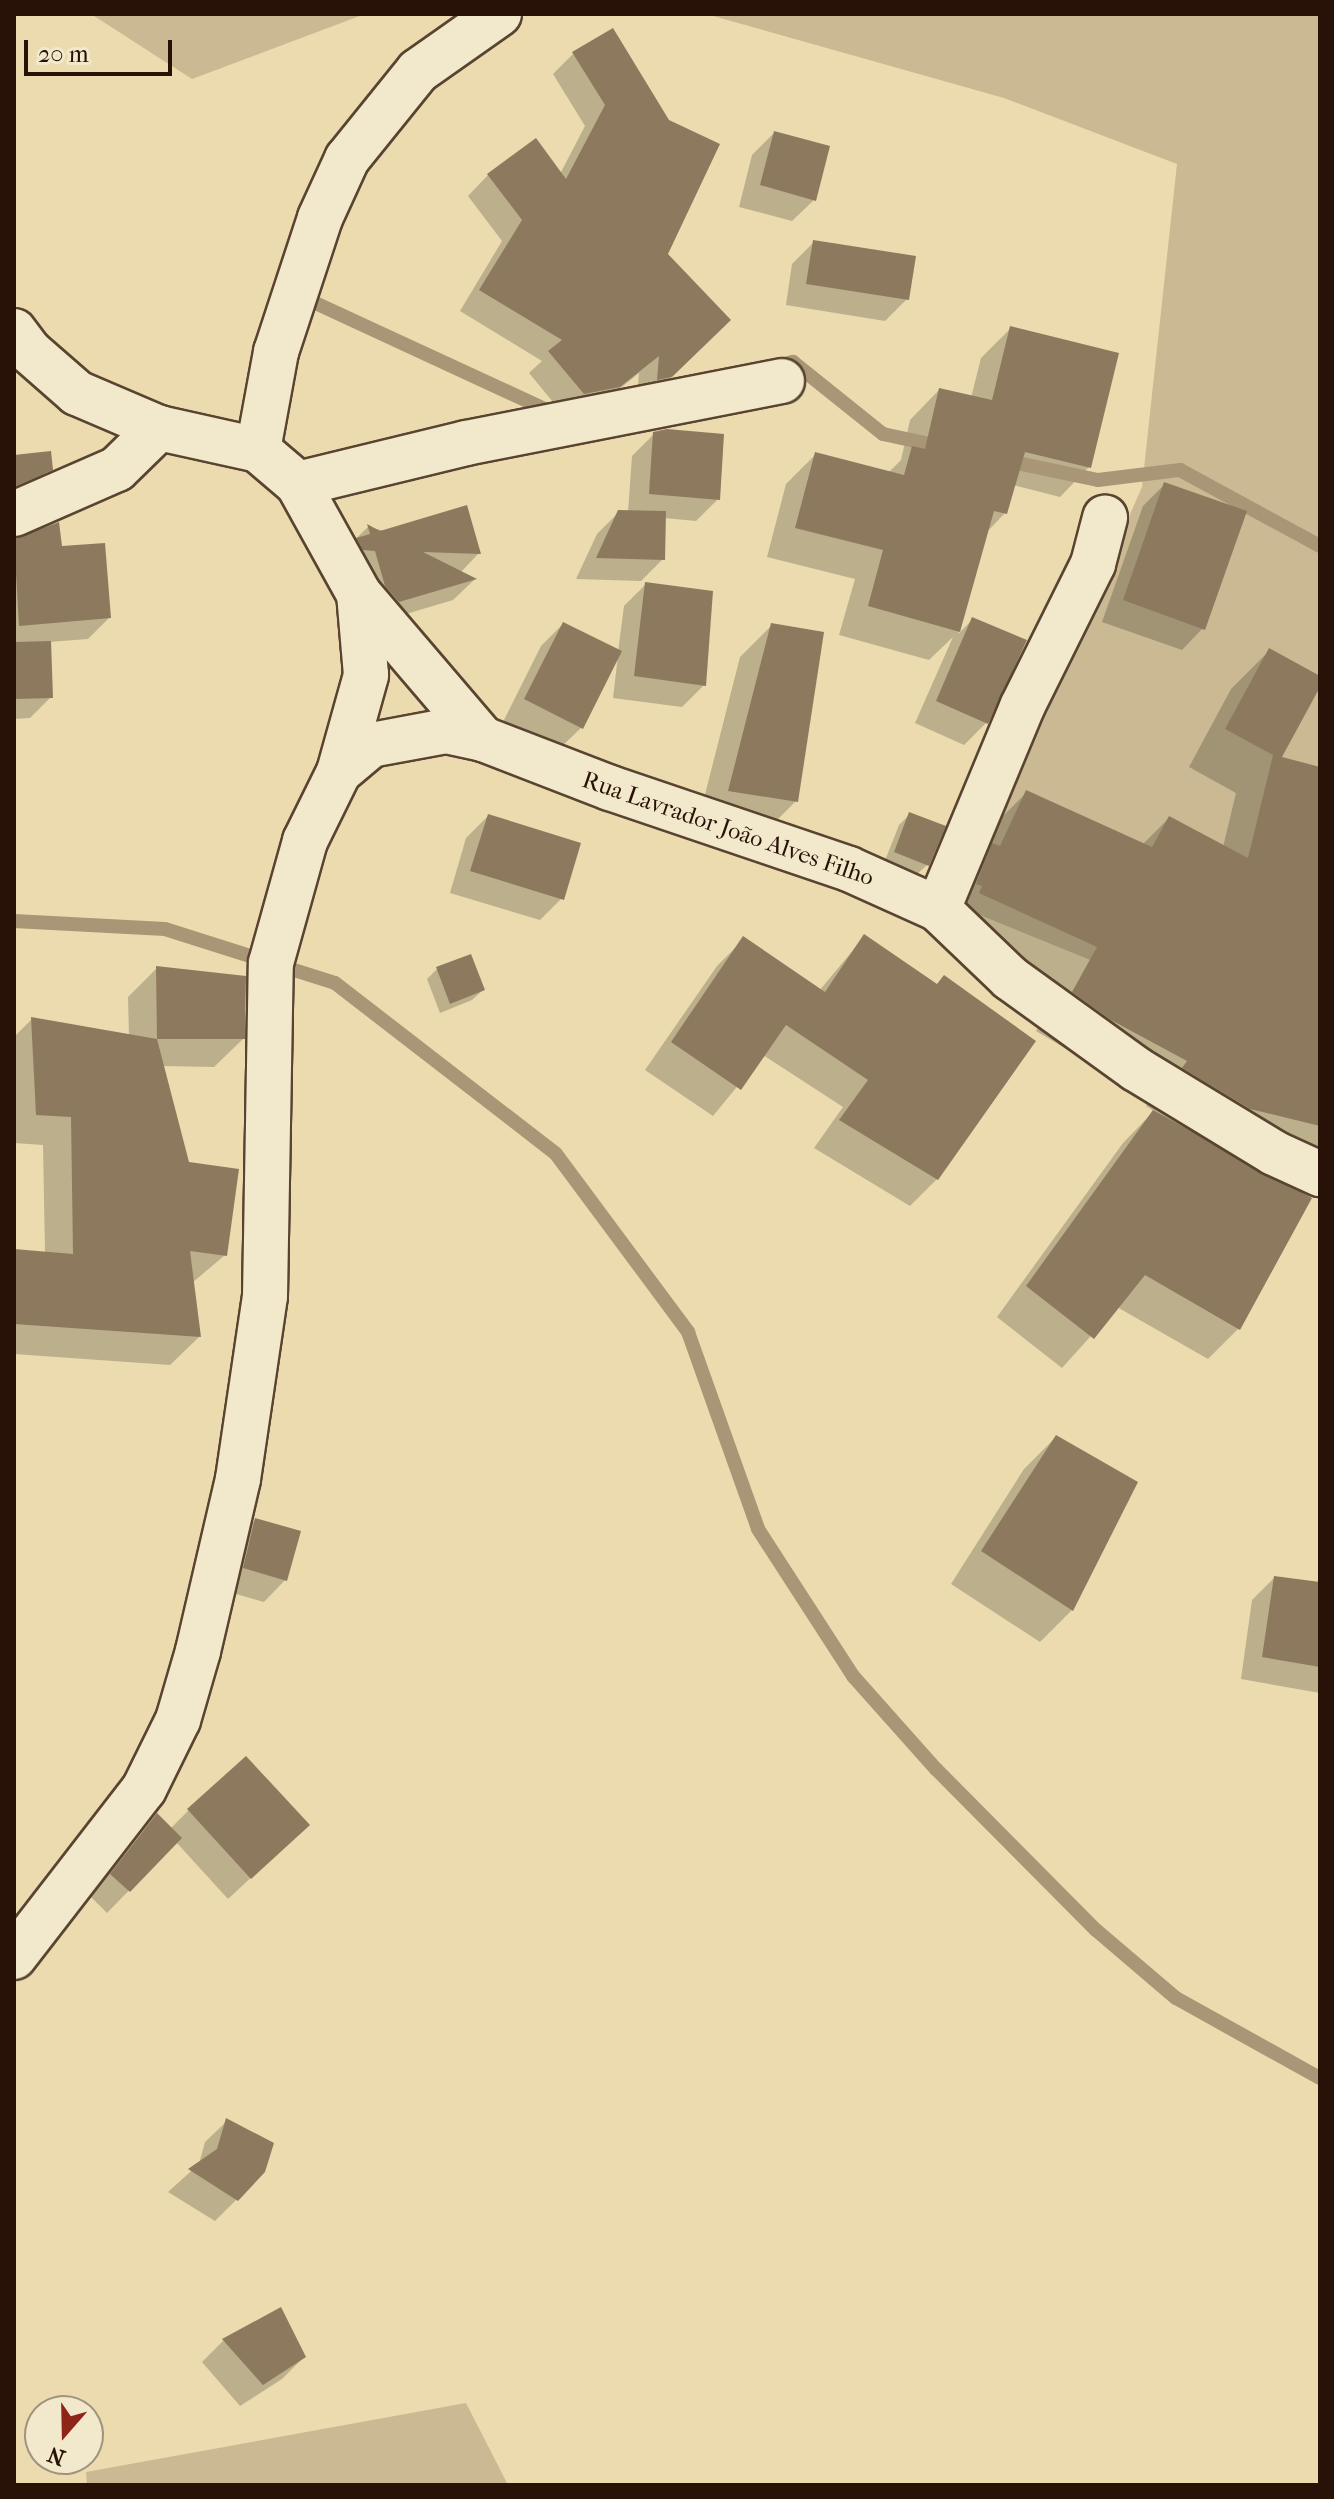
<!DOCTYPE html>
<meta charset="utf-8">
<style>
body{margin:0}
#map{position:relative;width:1334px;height:2499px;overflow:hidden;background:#ebdbaf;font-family:"IM FELL French Canon",serif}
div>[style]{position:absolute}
.green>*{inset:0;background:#cab992}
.shadow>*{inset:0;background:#0003}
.stream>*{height:14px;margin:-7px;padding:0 7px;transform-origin:7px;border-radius:7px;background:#a99676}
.building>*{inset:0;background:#8d7a5e}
.roads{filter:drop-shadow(2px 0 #594431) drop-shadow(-2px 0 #594431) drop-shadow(0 2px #594431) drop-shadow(0 -2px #594431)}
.street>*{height:44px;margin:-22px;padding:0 22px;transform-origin:22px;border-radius:22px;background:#f2e8cb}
.secondary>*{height:44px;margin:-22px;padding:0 22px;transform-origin:22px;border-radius:22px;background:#f2e8cb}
span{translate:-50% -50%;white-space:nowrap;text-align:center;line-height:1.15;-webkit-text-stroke:6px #f2e8cb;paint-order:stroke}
.street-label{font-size:24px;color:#281107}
.frame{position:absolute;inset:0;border:16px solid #281107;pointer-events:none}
.north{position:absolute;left:24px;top:2395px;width:80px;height:80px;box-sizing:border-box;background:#f2e8cb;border:2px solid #a1927d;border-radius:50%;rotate:200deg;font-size:22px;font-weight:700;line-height:32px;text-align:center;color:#281107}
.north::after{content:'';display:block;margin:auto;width:28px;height:36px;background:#8f2418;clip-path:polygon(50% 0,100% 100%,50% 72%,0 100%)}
.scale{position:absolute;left:24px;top:40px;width:148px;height:36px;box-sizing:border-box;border:4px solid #281107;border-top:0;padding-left:10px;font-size:24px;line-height:28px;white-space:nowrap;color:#281107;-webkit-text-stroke:6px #f2e8cb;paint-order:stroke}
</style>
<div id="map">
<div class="green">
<i style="clip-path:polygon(91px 14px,365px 14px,192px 79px)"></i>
<i style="clip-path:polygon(706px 14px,1320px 14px,1320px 1007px,1218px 1012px,958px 906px,1142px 487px,1177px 164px,1004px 98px)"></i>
<i style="clip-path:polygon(466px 2403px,508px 2485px,87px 2485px,86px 2472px)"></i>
</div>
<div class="shadow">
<i style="clip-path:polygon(612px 30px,665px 255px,708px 341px,650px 397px,637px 399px,639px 373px,597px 407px,563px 414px,529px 373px,542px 361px,460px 311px,502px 241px,468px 196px,488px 175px,560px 174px,585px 126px,553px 74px,574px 53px)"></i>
<i style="clip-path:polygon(774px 133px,814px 200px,792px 221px,739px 207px,752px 155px)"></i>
<i style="clip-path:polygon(814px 242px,907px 299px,885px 321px,786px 305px,792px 264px)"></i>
<i style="clip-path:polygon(1010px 329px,1089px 467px,1060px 497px,1013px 485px,1005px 513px,986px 533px,958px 634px,973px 619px,986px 723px,964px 745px,915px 723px,953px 637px,929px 660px,839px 635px,855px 579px,767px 557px,786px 484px,815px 455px,888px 473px,901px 460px,910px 420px,939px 390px,971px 398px,981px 358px)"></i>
<i style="clip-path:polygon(654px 434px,718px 499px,696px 521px,664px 518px,663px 559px,641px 581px,576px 579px,597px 534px,619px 512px,628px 512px,632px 456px)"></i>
<i style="clip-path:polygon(14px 457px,51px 469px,14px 498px)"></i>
<i style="clip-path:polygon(1165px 484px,1203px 628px,1182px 650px,1102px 622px,1143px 506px)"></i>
<i style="clip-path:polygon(57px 524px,60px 548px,109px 618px,88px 639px,49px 642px,51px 697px,30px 718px,14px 719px,14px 540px)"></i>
<i style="clip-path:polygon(368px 527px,479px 553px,460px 573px,474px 580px,453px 600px,376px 623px,346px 548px)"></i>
<i style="clip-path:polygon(646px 584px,704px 685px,682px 707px,613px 698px,618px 655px,581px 728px,559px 749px,503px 722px,541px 646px,563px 624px,618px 652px,624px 606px)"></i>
<i style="clip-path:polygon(772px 625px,796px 801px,764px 833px,698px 822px,740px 657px)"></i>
<i style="clip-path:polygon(1269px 651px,1320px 678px,1279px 759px,1320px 769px,1320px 1173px,1220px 1148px,1309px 1199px,1238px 1329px,1208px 1359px,1117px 1307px,1062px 1368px,997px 1317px,1123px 1143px,1154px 1111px,1146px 1106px,1151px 1099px,1036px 1031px,1061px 985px,942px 931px,989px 830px,1026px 793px,1142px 845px,1169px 818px,1223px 847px,1236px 793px,1189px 767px,1231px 689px)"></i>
<i style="clip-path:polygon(910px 814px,927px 865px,916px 875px,884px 863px,899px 825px)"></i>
<i style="clip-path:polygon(488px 816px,562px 898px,540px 920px,450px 893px,466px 838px)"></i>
<i style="clip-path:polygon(864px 937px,936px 986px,937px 1179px,910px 1206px,814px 1148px,843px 1107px,763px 1055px,713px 1116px,645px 1070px,717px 966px,744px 939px,819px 991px)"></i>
<i style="clip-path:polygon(156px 969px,243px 1039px,214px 1067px,162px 1066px,187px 1164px,225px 1255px,192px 1283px,199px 1337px,170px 1365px,14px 1354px,14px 1251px,45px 1253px,43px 1145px,14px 1143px,14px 1037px,32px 1019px,129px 1036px,128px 997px)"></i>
<i style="clip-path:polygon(437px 969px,483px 990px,472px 1000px,440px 1013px,427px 979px)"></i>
<i style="clip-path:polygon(1056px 1437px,1072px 1610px,1040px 1642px,951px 1584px,1024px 1469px)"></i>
<i style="clip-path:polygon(255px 1520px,285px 1580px,264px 1602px,222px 1590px,233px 1542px)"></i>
<i style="clip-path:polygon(1274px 1578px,1320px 1584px,1320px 1693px,1241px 1679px,1252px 1600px)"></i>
<i style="clip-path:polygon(189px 1810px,285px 1846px,228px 1899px,176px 1842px,107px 1913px,90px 1896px,157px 1816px,170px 1829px)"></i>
<i style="clip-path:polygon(227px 2121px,237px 2199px,215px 2221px,168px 2192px,199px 2164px,205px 2142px)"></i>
<i style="clip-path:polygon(280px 2310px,304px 2357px,282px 2379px,240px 2406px,202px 2362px,223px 2341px)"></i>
</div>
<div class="stream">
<i style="left:311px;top:301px;width:267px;rotate:24.8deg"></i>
<i style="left:775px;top:367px;width:19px;rotate:-16deg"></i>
<i style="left:793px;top:362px;width:115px;rotate:38.7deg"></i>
<i style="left:883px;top:434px;width:61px;rotate:12.2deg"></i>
<i style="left:1003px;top:460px;width:97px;rotate:11.9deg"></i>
<i style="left:1098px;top:480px;width:83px;rotate:-7deg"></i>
<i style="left:1180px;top:470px;width:159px;rotate:28.5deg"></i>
<i style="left:14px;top:921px;width:151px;rotate:3deg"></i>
<i style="left:165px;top:929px;width:178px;rotate:17.6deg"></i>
<i style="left:335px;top:983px;width:279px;rotate:37.7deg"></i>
<i style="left:556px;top:1154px;width:222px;rotate:53.4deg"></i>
<i style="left:688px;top:1332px;width:209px;rotate:70.4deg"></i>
<i style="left:758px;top:1529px;width:175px;rotate:57.1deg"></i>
<i style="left:853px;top:1676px;width:125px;rotate:48.3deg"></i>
<i style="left:936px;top:1769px;width:227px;rotate:45.2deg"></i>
<i style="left:1096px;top:1930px;width:105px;rotate:40.4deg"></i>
<i style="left:1176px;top:1998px;width:165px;rotate:29.1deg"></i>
</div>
<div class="building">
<i style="clip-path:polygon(613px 28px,669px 120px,720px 144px,668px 254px,731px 320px,672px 377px,657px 380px,659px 356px,620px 387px,584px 394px,548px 351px,562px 340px,479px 290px,522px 220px,487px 174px,536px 138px,566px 179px,605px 105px,572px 52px)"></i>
<i style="clip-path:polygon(774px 131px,830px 146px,816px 201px,760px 185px)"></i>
<i style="clip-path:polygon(813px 240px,916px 256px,909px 300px,806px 284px)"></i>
<i style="clip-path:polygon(1010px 326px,1119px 353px,1091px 468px,1025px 452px,1007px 514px,994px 511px,960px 632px,868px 606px,883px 550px,795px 528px,815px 452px,904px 475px,912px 446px,925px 449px,939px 388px,992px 400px)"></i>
<i style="clip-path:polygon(667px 429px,724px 434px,720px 500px,649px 494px,653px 432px)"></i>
<i style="clip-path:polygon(51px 451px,53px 470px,14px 487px,14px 455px)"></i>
<i style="clip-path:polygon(1164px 482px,1247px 511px,1205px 630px,1123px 600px)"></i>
<i style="clip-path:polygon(467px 505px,481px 554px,423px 552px,477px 579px,399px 602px,385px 586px,375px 551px,363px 550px,356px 538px,370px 534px,367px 524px,380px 531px)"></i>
<i style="clip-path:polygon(618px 510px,666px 511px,665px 560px,596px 558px)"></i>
<i style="clip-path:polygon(59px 522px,62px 546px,105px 543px,111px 618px,19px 626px,14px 539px)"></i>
<i style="clip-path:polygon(645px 582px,713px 591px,706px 686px,634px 676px)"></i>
<i style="clip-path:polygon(972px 617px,1027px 640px,988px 724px,936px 701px)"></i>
<i style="clip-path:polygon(563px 622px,622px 651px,583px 729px,524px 699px)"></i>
<i style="clip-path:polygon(771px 623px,824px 632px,798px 802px,728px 791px)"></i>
<i style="clip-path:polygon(51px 641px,53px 698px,14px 699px,14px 642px)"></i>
<i style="clip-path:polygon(1269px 648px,1320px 676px,1320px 687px,1282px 757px,1320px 767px,1320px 1126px,1250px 1109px,1182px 1068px,1187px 1061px,1111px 1020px,1072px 992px,1097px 947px,979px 893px,982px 886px,976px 884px,992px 843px,1000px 846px,1026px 790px,1152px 847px,1169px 816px,1248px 858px,1273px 755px,1225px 729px)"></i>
<i style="clip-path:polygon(909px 812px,946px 826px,929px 866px,894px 852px)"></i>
<i style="clip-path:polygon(488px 814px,581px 843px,564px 900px,470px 871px)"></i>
<i style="clip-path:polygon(864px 934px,937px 984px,944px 975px,1036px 1041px,938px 1180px,839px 1120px,868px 1080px,786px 1025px,741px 1090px,671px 1042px,743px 936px,825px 992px)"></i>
<i style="clip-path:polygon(471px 954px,485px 990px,450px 1004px,436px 967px)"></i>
<i style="clip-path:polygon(156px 966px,246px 976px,245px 1039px,157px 1039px)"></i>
<i style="clip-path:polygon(31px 1017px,157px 1039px,189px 1162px,239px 1169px,227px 1256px,190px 1251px,201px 1337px,14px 1324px,14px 1249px,73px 1254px,71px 1117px,36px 1115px)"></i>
<i style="clip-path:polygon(1153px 1110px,1312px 1198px,1240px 1330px,1145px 1275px,1094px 1339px,1026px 1286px)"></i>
<i style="clip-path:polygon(1056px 1435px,1138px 1482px,1073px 1611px,981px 1551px)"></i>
<i style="clip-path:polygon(255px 1518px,301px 1531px,287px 1581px,243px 1568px)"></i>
<i style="clip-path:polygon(1274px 1576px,1320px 1582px,1320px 1667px,1262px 1657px)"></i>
<i style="clip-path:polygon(246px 1756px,310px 1825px,251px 1879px,187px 1809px)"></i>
<i style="clip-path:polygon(157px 1813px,182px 1838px,130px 1892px,110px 1874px)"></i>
<i style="clip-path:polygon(226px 2118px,274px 2143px,265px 2172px,238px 2201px,188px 2169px,217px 2149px)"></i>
<i style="clip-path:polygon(281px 2307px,306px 2357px,263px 2385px,222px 2339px)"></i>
</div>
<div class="roads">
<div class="street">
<i style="left:14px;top:331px;width:25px;rotate:53deg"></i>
<i style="left:29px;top:351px;width:64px;rotate:41.2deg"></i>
<i style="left:77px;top:393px;width:89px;rotate:23.1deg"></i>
<i style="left:159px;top:428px;width:101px;rotate:12.5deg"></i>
<i style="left:298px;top:484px;width:173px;rotate:-13.7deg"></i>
<i style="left:466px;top:443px;width:322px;rotate:-11.1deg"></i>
<i style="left:14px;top:514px;width:112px;rotate:-23.6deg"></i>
<i style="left:117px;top:469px;width:59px;rotate:-44.3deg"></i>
<i style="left:339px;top:772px;width:101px;rotate:-74.4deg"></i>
<i style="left:366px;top:675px;width:81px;rotate:-94.9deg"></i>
<i style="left:359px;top:594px;width:126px;rotate:-119deg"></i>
<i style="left:298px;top:484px;width:52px;rotate:-139.6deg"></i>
<i style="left:258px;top:450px;width:100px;rotate:-79.6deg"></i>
<i style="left:276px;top:352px;width:141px;rotate:-71.8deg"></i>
<i style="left:320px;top:218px;width:65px;rotate:-65.4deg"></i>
<i style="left:347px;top:159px;width:113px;rotate:-51.1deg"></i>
<i style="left:418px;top:71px;width:99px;rotate:-35.1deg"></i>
<i style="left:938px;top:909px;width:219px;rotate:-67.4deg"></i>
<i style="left:1022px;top:707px;width:160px;rotate:-63.6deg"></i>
<i style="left:1093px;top:564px;width:48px;rotate:-75.4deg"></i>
<i style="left:14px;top:1957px;width:212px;rotate:-52.3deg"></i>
<i style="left:144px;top:1789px;width:77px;rotate:-63.8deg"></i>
<i style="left:178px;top:1720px;width:72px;rotate:-73.8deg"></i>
<i style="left:198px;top:1651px;width:177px;rotate:-76.9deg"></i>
<i style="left:238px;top:1479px;width:185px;rotate:-81.6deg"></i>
<i style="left:265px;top:1296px;width:333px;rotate:-89deg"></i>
<i style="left:271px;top:963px;width:127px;rotate:-74.4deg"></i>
<i style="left:305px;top:841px;width:77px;rotate:-63.8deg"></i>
<i style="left:339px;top:772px;width:42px;rotate:-40.2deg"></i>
<i style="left:371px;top:745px;width:76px;rotate:-10.6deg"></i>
<i style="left:446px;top:731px;width:38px;rotate:12deg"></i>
</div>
<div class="secondary">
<i style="left:359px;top:594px;width:191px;rotate:49.5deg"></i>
<i style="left:483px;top:739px;width:136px;rotate:21.1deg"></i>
<i style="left:610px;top:788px;width:252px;rotate:18.7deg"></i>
<i style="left:849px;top:869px;width:98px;rotate:24.2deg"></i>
<i style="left:938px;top:909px;width:100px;rotate:43.8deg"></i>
<i style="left:1010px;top:978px;width:155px;rotate:35.8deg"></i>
<i style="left:1136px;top:1069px;width:162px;rotate:31.3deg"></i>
<i style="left:1274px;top:1153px;width:51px;rotate:24.5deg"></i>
</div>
</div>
<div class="street-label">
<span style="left:728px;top:829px;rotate:19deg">Rua Lavrador João Alves Filho</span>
</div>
<div class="frame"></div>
<div class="north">N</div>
<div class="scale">20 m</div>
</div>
